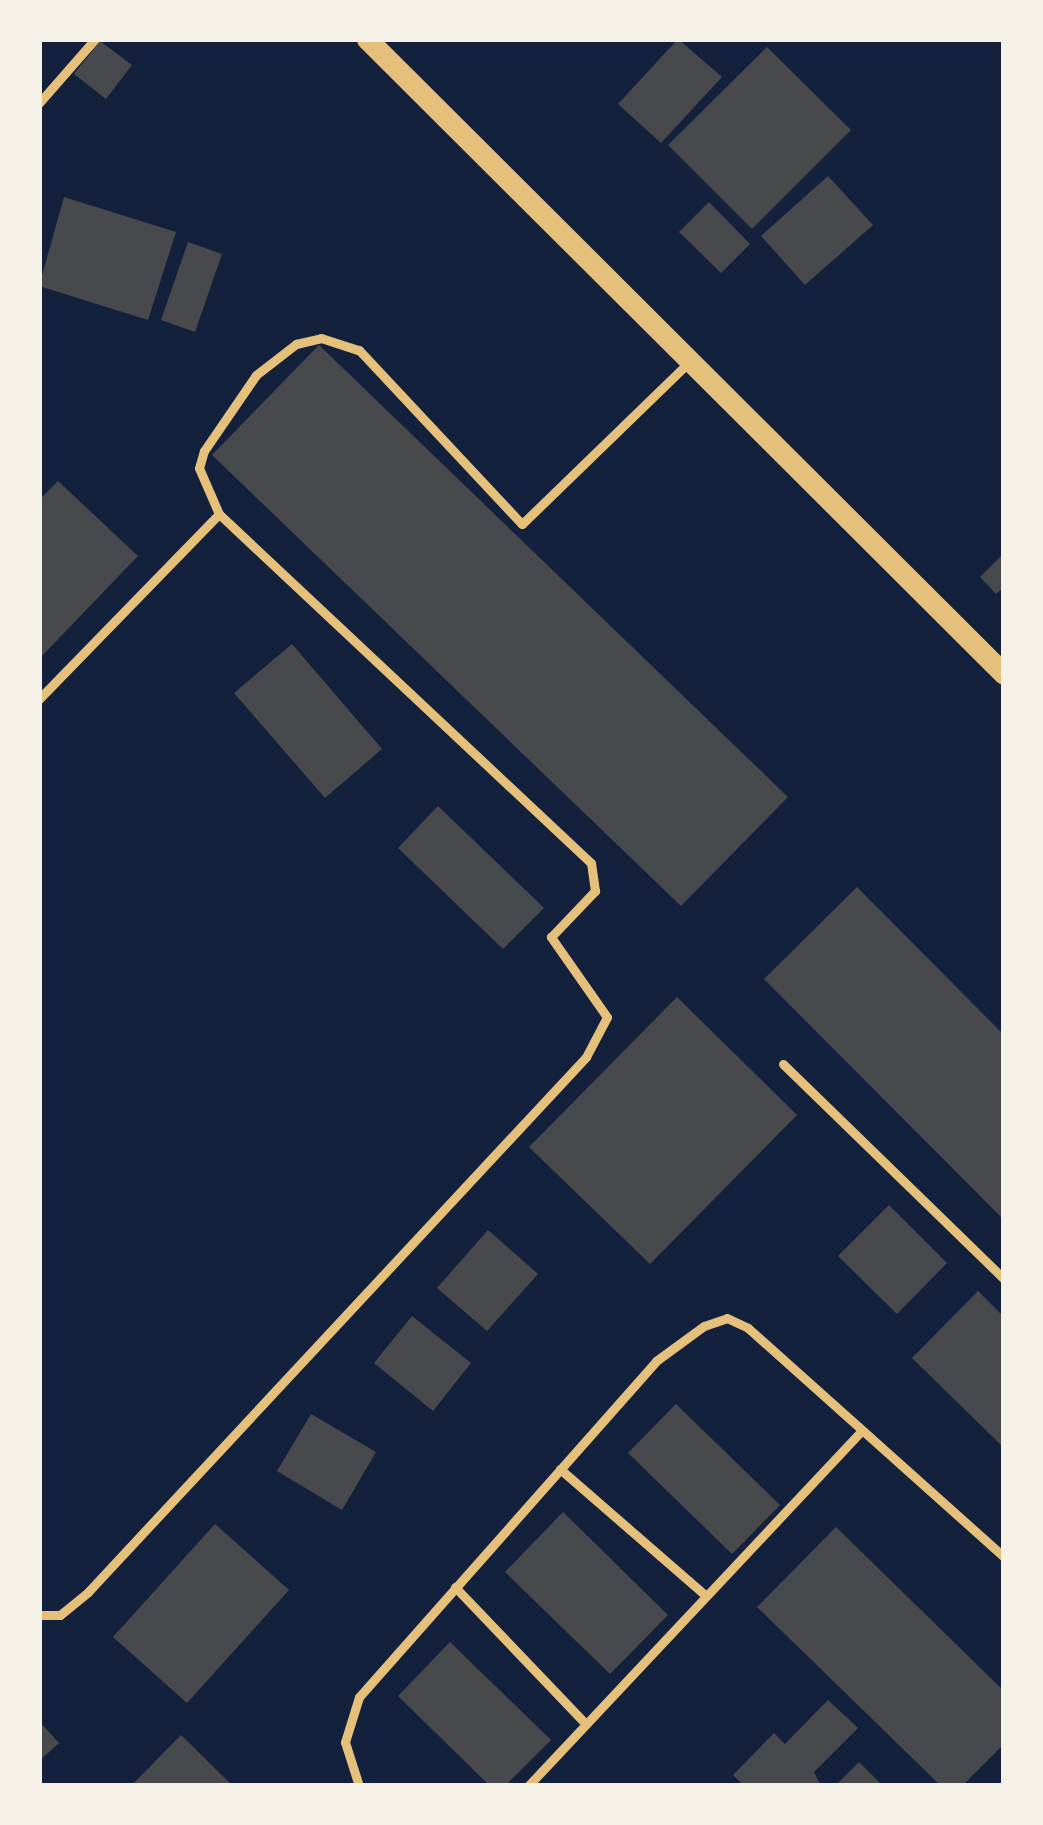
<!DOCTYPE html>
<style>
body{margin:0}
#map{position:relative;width:1043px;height:1825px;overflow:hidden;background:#14213d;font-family:"Roboto Condensed",sans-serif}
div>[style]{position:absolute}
.building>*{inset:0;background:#48494c}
.service>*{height:9px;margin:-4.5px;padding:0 4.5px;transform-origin:4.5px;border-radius:4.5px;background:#e5c07b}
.tertiary>*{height:21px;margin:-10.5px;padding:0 10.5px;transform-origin:10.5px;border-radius:10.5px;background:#e5c07b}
span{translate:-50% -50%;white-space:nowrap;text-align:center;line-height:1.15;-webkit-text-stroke:12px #f6f1e7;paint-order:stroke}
.frame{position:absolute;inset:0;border:42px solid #f6f1e7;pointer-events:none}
</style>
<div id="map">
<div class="building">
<i style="clip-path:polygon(678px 39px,722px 77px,661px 143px,618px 104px)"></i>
<i style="clip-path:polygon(100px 41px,132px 65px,106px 99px,74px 74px)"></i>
<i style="clip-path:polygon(767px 47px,851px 130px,752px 229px,668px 145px)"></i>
<i style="clip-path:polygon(828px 176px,873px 225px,805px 285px,761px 236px)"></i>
<i style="clip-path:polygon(64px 197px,176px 232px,148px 320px,39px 286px)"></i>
<i style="clip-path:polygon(709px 202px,750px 244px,721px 273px,679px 232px)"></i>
<i style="clip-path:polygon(188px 242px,222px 254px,195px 332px,161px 320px)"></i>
<i style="clip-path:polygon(319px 345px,788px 797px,681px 906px,212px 455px)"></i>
<i style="clip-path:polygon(58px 481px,138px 556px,39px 659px,39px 500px)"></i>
<i style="clip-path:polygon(1004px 553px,1004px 587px,996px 594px,980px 577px)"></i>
<i style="clip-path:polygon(292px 644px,382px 749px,325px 798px,234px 693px)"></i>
<i style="clip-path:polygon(438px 806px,544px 908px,503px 949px,398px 848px)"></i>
<i style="clip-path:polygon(857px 887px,1004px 1035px,1004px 1220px,764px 979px)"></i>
<i style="clip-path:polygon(677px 997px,797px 1115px,650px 1264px,529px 1147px)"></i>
<i style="clip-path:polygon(889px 1205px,947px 1263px,897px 1314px,838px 1256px)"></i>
<i style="clip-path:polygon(488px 1230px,538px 1274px,487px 1331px,437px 1288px)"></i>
<i style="clip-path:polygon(978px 1291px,1004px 1317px,1004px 1448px,912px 1358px)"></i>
<i style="clip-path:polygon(412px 1316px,471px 1363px,433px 1411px,374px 1363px)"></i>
<i style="clip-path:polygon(676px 1404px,780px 1505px,732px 1554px,628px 1453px)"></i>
<i style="clip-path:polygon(311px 1414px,376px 1452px,342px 1510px,277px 1471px)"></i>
<i style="clip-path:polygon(563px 1512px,668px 1615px,610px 1674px,505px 1572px)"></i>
<i style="clip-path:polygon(215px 1524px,289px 1590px,187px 1703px,113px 1637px)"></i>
<i style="clip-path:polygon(836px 1527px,1004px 1691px,1004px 1744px,962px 1786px,941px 1786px,757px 1607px)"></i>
<i style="clip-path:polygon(450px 1642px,551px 1740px,505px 1786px,490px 1786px,398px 1696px)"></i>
<i style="clip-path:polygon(828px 1700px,858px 1728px,814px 1772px,821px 1786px,744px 1786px,733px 1775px,774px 1733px,785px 1744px)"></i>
<i style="clip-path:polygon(39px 1721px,59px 1743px,39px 1761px)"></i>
<i style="clip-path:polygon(181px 1735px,233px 1786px,131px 1786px)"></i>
<i style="clip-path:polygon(859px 1762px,883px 1786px,835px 1786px)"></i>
</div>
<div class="service">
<i style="left:39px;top:103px;width:85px;rotate:-48.8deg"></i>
<i style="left:39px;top:699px;width:258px;rotate:-45.8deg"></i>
<i style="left:219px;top:514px;width:50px;rotate:-113.5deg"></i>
<i style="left:199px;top:468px;width:18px;rotate:-74deg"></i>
<i style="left:204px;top:451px;width:92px;rotate:-55.6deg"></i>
<i style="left:256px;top:375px;width:51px;rotate:-37.8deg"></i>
<i style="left:296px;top:344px;width:26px;rotate:-13deg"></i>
<i style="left:321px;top:338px;width:40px;rotate:18deg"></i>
<i style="left:359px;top:350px;width:238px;rotate:46.9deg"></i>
<i style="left:522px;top:524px;width:233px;rotate:-44.1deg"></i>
<i style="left:783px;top:1064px;width:308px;rotate:44.2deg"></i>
<i style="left:560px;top:1469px;width:192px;rotate:41deg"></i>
<i style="left:455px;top:1587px;width:184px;rotate:46.3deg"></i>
<i style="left:39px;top:1615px;width:21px"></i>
<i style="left:60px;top:1615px;width:36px;rotate:-39deg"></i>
<i style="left:88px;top:1592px;width:731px;rotate:-47.05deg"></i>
<i style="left:586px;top:1057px;width:45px;rotate:-62.3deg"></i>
<i style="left:607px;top:1017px;width:98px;rotate:-125deg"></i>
<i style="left:551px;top:937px;width:64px;rotate:-46.3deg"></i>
<i style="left:595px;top:891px;width:28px;rotate:-98deg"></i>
<i style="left:591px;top:863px;width:510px;rotate:-136.83deg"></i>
<i style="left:359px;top:1786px;width:46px;rotate:-107.7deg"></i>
<i style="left:345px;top:1742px;width:47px;rotate:-72.7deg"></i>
<i style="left:359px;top:1697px;width:448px;rotate:-48.5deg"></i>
<i style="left:656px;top:1361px;width:59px;rotate:-36.1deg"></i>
<i style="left:704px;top:1326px;width:24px;rotate:-19deg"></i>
<i style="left:727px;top:1318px;width:23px;rotate:25deg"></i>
<i style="left:748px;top:1328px;width:343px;rotate:41.8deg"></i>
<i style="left:528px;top:1786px;width:487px;rotate:-46.8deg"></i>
</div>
<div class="tertiary">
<i style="left:367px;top:39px;width:899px;rotate:44.91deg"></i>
</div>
<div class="frame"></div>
</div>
